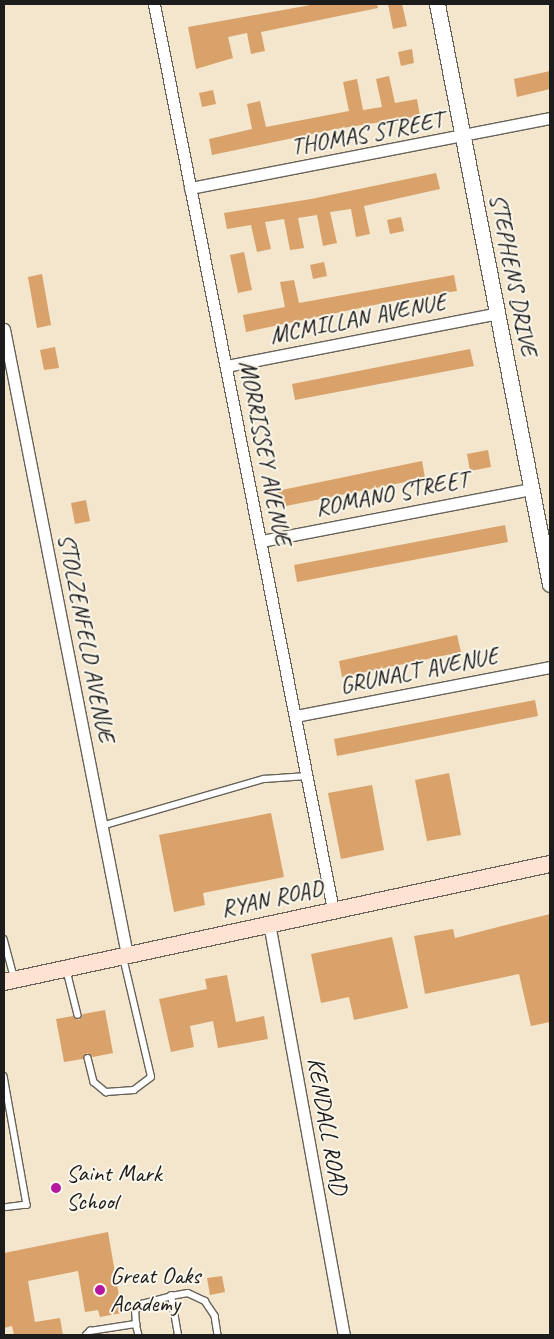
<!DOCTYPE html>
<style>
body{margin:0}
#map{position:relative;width:554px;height:1339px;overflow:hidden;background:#f3e6cc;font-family:Caveat,sans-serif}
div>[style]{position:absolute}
.building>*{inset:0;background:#d9a26b}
.roads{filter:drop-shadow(1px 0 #67635a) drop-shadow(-1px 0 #67635a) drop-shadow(0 1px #67635a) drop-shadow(0 -1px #67635a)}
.service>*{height:5.5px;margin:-2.75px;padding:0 2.75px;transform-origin:2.75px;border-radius:2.75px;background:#fff}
.minor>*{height:11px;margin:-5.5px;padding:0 5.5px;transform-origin:5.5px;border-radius:5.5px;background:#fff}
.tertiary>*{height:15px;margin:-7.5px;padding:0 7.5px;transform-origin:7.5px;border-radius:7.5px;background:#fff}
.secondary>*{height:16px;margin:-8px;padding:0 8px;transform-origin:8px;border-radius:8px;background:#fee3d2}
.dots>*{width:14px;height:14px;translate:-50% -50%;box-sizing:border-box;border:2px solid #fbf7ec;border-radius:50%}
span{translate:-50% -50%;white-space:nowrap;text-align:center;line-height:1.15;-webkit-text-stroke:4px #fbf7ec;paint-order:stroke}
.street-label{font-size:24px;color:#1c1c1c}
.poi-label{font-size:24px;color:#1c1c1c}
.left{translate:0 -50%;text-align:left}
.frame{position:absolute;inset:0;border:5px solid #1c1c1c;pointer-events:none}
</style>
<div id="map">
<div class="building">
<i style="clip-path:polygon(316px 4px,377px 4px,378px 8px,261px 32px,265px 51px,251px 54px,247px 33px,228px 37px,233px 58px,196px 69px,188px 27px)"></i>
<i style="clip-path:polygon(388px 4px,402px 4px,407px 26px,393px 29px)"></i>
<i style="clip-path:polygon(412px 49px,414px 63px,401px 66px,398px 52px)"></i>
<i style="clip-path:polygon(550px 71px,550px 89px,517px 97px,514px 79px)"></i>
<i style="clip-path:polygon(389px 76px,395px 103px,417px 99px,420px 116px,336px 129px,212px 155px,209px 139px,252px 129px,247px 104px,260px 101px,266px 127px,349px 111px,343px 82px,357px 79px,363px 110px,382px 107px,376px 79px)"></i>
<i style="clip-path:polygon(213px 90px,216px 104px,202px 107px,199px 93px)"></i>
<i style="clip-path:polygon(436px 173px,440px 189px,364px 206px,370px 234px,356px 237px,351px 209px,330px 212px,337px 243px,323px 246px,317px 215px,298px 218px,304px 248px,290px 250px,284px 219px,265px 222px,271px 249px,257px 252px,251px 225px,227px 229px,224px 213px,311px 199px)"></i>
<i style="clip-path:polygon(401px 217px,404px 231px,390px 234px,387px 220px)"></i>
<i style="clip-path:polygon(244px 252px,252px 290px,238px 293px,230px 255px)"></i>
<i style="clip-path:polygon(324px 262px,327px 276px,313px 279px,310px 265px)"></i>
<i style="clip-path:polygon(42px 274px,51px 325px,37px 328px,28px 277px)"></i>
<i style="clip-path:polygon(454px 275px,457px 291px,403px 299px,246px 332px,243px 315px,285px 307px,280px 282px,294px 280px,299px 303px)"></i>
<i style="clip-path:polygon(55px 347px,59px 368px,44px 370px,40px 350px)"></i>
<i style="clip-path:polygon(470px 349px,474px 366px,295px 400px,292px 384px)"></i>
<i style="clip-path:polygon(488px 450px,491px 467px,470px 471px,467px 454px)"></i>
<i style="clip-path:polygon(422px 461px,425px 478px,281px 507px,277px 491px)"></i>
<i style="clip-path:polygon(86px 500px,90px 521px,75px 524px,71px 503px)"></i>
<i style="clip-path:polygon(505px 525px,508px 542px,297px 582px,294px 565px)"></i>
<i style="clip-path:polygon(457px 635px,461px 652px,342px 677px,339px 661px)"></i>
<i style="clip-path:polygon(535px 700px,538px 716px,337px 756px,334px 739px)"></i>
<i style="clip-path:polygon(449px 773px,461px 835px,427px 841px,415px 780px)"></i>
<i style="clip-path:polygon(372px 785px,384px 850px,341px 859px,328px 793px)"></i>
<i style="clip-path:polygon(271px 813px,284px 877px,203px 893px,205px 905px,174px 912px,159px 835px)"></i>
<i style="clip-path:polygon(550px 914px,550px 1022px,531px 1026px,519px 974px,425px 994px,414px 936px,453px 929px,455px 938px)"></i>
<i style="clip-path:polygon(392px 937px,408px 1008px,354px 1020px,349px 997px,321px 1003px,311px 954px)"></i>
<i style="clip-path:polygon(227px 975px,236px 1022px,264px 1016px,268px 1039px,218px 1048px,213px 1021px,190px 1026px,194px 1047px,171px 1052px,159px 999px,207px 989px,205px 979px)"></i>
<i style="clip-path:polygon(105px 1010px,113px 1053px,93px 1057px,87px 1053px,83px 1059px,64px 1062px,56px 1019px,73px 1016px,79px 1020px,83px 1014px)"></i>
<i style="clip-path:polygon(108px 1232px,122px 1313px,100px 1317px,98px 1310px,85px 1312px,78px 1271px,28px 1281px,35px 1322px,60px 1318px,63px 1335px,14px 1335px,12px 1326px,4px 1328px,4px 1253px)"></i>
<i style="clip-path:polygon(222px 1276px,225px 1292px,210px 1295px,207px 1278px)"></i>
</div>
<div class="roads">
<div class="service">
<i style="left:102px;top:826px;width:169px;rotate:-16.2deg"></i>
<i style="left:264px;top:779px;width:43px;rotate:-4deg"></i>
<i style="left:4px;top:939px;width:39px;rotate:75deg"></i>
<i style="left:67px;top:971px;width:45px;rotate:76deg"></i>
<i style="left:88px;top:1058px;width:25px;rotate:76deg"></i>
<i style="left:94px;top:1082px;width:16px;rotate:40deg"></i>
<i style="left:106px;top:1092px;width:28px;rotate:-4deg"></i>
<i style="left:134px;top:1090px;width:21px;rotate:-37deg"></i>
<i style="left:151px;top:1077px;width:122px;rotate:-103.2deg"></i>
<i style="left:4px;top:1076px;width:131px;rotate:79.9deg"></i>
<i style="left:27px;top:1205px;width:23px;rotate:173deg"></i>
<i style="left:136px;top:1324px;width:13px;rotate:-94deg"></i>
<i style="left:135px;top:1311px;width:10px;rotate:-45deg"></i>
<i style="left:142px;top:1304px;width:30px;rotate:-15deg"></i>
<i style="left:86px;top:1335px;width:6px;rotate:-45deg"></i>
<i style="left:90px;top:1331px;width:47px;rotate:-8.7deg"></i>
<i style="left:136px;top:1324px;width:11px;rotate:75deg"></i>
<i style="left:178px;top:1335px;width:40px;rotate:-100deg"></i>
<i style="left:171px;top:1296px;width:17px;rotate:-10deg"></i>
<i style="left:188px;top:1293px;width:19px;rotate:25deg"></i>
<i style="left:205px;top:1301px;width:18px;rotate:56deg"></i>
<i style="left:215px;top:1316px;width:19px;rotate:81deg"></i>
</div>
<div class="minor">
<i style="left:154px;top:4px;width:924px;rotate:78.82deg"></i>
<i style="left:190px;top:188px;width:367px;rotate:-11deg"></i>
<i style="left:4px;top:329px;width:638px;rotate:78.88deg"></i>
<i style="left:226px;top:366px;width:277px;rotate:-11deg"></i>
<i style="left:261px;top:541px;width:276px;rotate:-10.9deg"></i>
<i style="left:295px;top:716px;width:260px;rotate:-10.9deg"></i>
<i style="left:269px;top:923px;width:419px;rotate:79.7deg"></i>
</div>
<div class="tertiary">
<i style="left:437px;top:4px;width:591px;rotate:78.98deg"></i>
</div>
<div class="secondary">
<i style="left:4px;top:982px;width:559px;rotate:-12.2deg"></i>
</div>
</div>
<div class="dots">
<i style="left:56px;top:1188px;background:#b5179e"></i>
<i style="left:100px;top:1290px;background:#b5179e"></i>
</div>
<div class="street-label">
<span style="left:367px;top:134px;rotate:-10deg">THOMAS STREET</span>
<span style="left:513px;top:275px;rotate:79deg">STEPHENS DRIVE</span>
<span style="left:358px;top:319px;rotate:-11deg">MCMILLAN AVENUE</span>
<span style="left:265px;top:453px;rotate:79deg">MORRISSEY AVENUE</span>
<span style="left:392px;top:494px;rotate:-11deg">ROMANO STREET</span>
<span style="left:86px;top:638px;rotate:79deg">STOLZENFELD AVENUE</span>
<span style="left:419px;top:671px;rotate:-11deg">GRUNALT AVENUE</span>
<span style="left:272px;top:899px;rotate:-12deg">RYAN ROAD</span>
<span style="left:327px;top:1126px;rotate:80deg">KENDALL ROAD</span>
</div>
<div class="poi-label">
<span class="left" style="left:66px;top:1188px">Saint Mark<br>School</span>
<span class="left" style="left:110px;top:1290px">Great Oaks<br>Academy</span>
</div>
<div class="frame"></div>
</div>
